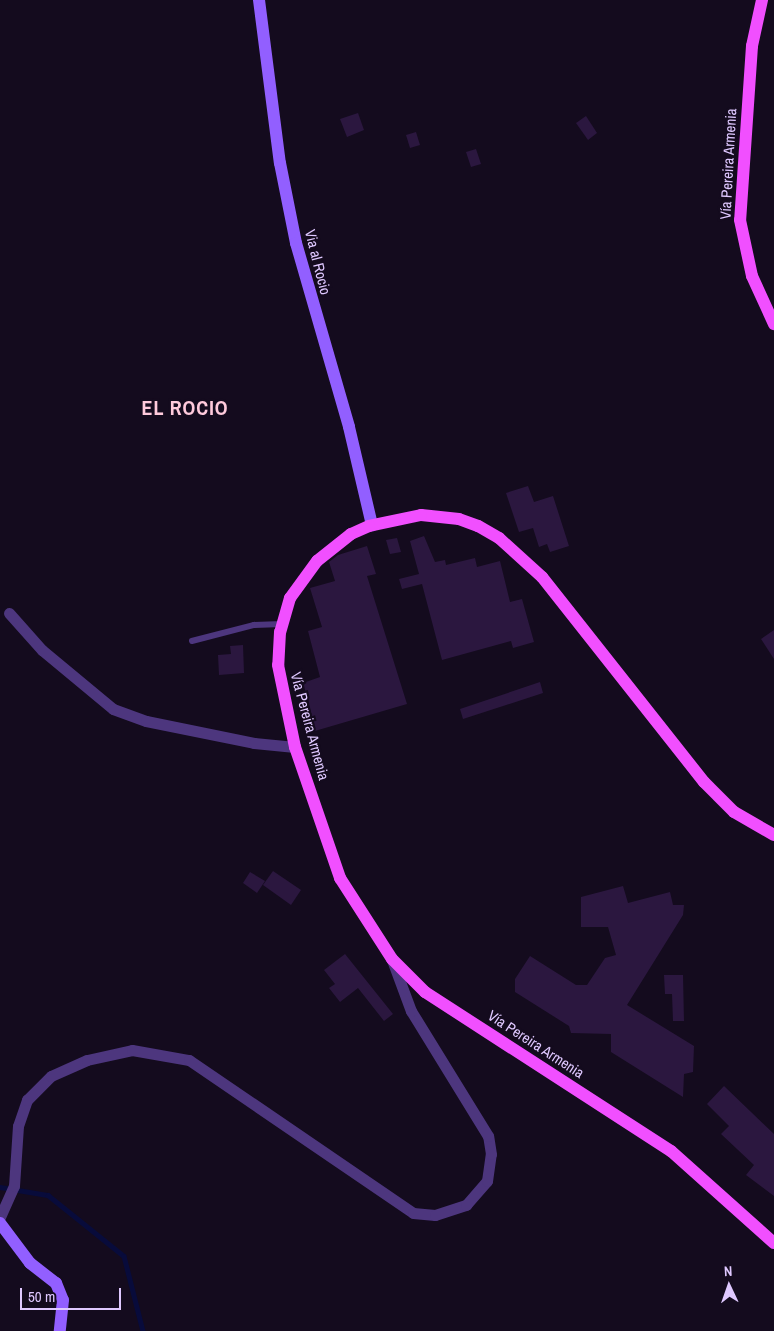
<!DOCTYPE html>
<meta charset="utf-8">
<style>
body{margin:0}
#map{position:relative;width:774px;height:1331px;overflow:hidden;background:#140b1e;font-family:"Archivo Narrow",sans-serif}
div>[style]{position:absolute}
.stream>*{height:4.5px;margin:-2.25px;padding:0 2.25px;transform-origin:2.25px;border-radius:2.25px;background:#080b3b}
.building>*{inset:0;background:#2b173f}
.lane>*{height:5.5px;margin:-2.75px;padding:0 2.75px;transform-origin:2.75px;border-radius:2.75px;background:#4d367e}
.street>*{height:11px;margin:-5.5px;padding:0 5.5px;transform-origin:5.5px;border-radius:5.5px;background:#4d367e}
.secondary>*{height:12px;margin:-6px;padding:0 6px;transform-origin:6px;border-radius:6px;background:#925fff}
.primary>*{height:12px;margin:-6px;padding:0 6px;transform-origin:6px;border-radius:6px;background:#f14fff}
span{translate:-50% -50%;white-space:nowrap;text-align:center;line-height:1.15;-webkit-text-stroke:4.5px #140b1e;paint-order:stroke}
.street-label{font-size:15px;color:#dfc8ff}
.district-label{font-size:20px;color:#ffcadc;font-weight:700;letter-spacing:1px}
.north{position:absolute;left:704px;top:1261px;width:50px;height:50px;-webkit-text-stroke:4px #140b1e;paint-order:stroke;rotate:357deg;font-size:14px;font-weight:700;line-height:20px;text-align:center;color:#dfc8ff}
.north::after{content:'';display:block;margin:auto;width:18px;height:22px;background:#dfc8ff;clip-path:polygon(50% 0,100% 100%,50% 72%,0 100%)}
.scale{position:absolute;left:20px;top:1288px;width:101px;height:22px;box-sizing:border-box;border:2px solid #dfc8ff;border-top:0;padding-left:6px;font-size:15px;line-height:18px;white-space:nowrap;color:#dfc8ff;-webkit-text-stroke:4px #140b1e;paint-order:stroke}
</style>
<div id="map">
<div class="stream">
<i style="left:0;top:1187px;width:49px;rotate:9.5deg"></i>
<i style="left:48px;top:1195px;width:97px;rotate:38.8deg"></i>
<i style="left:124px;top:1256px;width:77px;rotate:75.8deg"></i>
</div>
<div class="building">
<i style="clip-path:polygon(358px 113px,364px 130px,347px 137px,340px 119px)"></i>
<i style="clip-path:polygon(586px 116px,597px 133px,588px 140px,576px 123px)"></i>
<i style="clip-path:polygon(416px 132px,420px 145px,410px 148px,406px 135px)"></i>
<i style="clip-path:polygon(476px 149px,481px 164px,471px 167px,466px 152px)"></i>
<i style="clip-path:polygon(528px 486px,534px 502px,553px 496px,569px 546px,550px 552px,547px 544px,539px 547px,533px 528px,519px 532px,506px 493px)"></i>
<i style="clip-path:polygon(424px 536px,435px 562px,445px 560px,446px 565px,475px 558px,477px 567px,500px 561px,510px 602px,522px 599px,534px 642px,513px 648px,511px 641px,442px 660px,422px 584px,402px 589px,399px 579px,419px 574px,410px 541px)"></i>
<i style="clip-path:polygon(397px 538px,401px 552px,390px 554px,386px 540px)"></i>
<i style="clip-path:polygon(367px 546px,376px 574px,367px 576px,407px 704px,308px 733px,300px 706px,309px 703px,303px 683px,320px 677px,308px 631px,322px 627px,310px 588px,335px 581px,329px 562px,338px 555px)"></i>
<i style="clip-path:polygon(774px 630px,774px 659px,761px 639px)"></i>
<i style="clip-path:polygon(243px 645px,244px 673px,219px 675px,218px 655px,231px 654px,230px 646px)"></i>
<i style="clip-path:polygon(540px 682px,543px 693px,463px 719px,460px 709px)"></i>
<i style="clip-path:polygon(273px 871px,301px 890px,291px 905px,263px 885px)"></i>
<i style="clip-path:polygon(250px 872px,265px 881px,257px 893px,243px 883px)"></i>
<i style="clip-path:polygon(623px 886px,628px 903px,670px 892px,673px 905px,684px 905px,683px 915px,627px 1005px,694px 1046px,693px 1072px,684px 1074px,683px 1097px,611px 1052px,611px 1034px,571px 1033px,569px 1026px,515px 992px,515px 979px,530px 956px,576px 985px,587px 985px,605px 958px,616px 955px,608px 927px,581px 927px,581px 897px)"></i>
<i style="clip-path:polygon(345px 954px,393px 1014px,384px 1021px,358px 988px,340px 1002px,329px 988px,335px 984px,324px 970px)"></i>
<i style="clip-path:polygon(664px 975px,683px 975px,684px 1021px,673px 1021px,672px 994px,665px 994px)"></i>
<i style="clip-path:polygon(724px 1086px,774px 1134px,774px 1196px,746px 1175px,754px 1165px,721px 1134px,729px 1126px,707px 1104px)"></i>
</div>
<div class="lane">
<i style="left:192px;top:641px;width:64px;rotate:-14.5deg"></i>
<i style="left:254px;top:625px;width:28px;rotate:-2deg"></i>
</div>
<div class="street">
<i style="left:9px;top:613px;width:50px;rotate:48.3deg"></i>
<i style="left:42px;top:650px;width:92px;rotate:39.7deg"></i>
<i style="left:113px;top:709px;width:35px;rotate:20deg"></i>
<i style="left:146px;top:721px;width:110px;rotate:11.5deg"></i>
<i style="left:254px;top:743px;width:41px;rotate:5.6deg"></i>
<i style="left:0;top:1217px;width:34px;rotate:-66deg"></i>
<i style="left:14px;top:1186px;width:60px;rotate:-86.2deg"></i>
<i style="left:18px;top:1126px;width:28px;rotate:-71deg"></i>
<i style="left:27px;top:1100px;width:34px;rotate:-45deg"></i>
<i style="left:51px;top:1076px;width:39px;rotate:-24deg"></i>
<i style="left:87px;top:1060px;width:46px;rotate:-12.5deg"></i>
<i style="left:132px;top:1050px;width:58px;rotate:10deg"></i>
<i style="left:189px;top:1060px;width:271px;rotate:34.3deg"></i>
<i style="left:413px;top:1213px;width:22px;rotate:5deg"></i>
<i style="left:435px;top:1215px;width:33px;rotate:-18deg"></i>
<i style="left:466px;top:1205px;width:32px;rotate:-49deg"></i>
<i style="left:487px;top:1181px;width:27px;rotate:-82deg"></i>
<i style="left:491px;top:1154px;width:18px;rotate:-99deg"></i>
<i style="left:488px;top:1136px;width:147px;rotate:-121.6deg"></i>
<i style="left:411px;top:1011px;width:54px;rotate:-110.4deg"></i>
</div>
<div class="secondary">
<i style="left:259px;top:0;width:164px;rotate:82.7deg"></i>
<i style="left:280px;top:163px;width:82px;rotate:78.7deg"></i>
<i style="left:296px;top:243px;width:191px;rotate:73.9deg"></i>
<i style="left:349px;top:427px;width:101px;rotate:76.8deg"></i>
<i style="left:0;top:1223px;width:50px;rotate:53.1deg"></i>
<i style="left:30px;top:1263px;width:33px;rotate:38deg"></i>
<i style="left:56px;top:1283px;width:18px;rotate:68deg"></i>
<i style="left:63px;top:1300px;width:31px;rotate:96deg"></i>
</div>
<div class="primary">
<i style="left:762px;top:0;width:47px;rotate:102.3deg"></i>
<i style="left:752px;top:46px;width:174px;rotate:93.9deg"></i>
<i style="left:740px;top:220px;width:57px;rotate:77.9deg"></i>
<i style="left:752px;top:276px;width:53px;rotate:65.4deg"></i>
<i style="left:774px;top:835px;width:46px;rotate:-150.1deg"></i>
<i style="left:734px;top:812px;width:42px;rotate:-135deg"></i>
<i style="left:704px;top:782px;width:261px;rotate:-128.3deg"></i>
<i style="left:542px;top:577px;width:58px;rotate:-137.8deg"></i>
<i style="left:499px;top:538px;width:24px;rotate:-150deg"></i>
<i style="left:478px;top:526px;width:20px;rotate:-160deg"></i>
<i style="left:459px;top:519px;width:38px;rotate:-174deg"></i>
<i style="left:421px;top:515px;width:53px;rotate:168.1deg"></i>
<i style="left:369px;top:526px;width:20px;rotate:156deg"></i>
<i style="left:351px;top:534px;width:43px;rotate:141.5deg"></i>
<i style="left:317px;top:561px;width:46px;rotate:126.1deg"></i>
<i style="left:290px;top:598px;width:35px;rotate:106deg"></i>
<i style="left:280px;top:632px;width:33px;rotate:93deg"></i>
<i style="left:278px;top:665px;width:84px;rotate:78.3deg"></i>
<i style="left:295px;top:747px;width:139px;rotate:71deg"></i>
<i style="left:340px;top:878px;width:96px;rotate:57.3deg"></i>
<i style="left:392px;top:959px;width:47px;rotate:45deg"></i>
<i style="left:425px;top:992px;width:293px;rotate:32.9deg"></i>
<i style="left:671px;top:1151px;width:138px;rotate:41.8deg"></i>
</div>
<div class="street-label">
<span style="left:728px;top:164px;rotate:-87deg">Vía Pereira Armenia</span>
<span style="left:318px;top:262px;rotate:76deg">Via al Rocio</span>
<span style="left:310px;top:726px;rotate:75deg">Vía Pereira Armenia</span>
<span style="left:536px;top:1044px;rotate:33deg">Vía Pereira Armenia</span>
</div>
<div class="district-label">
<span style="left:185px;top:407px">EL ROCIO</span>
</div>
<div class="north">N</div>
<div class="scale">50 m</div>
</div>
